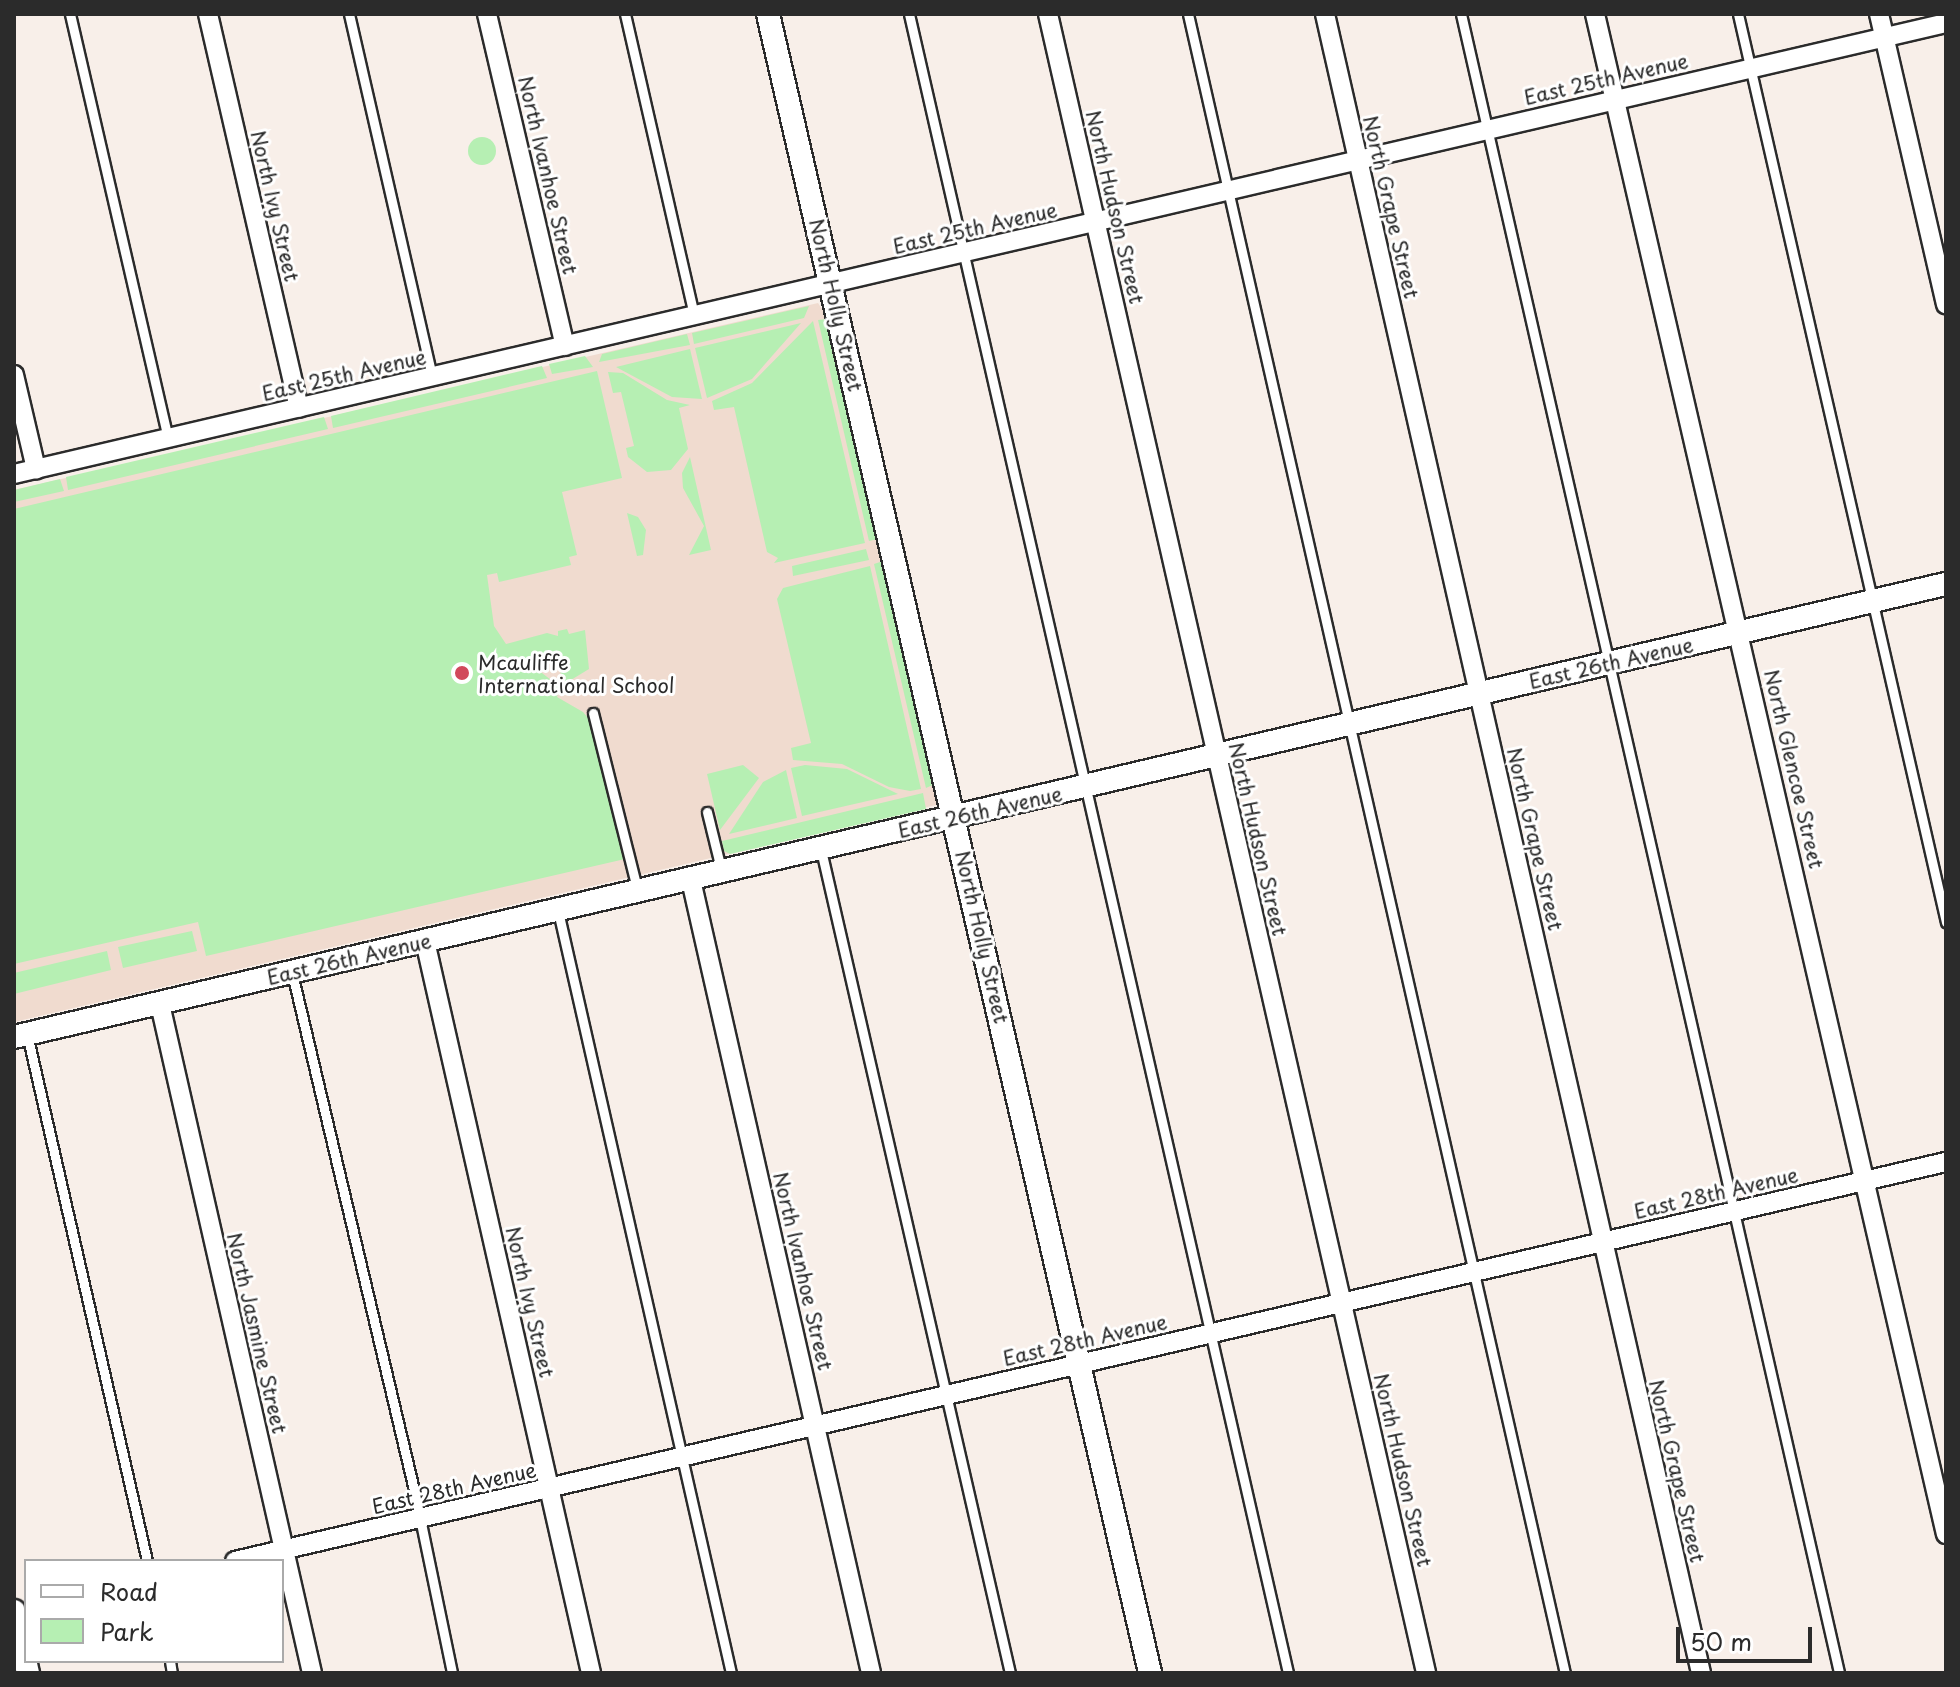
<!DOCTYPE html>
<style>
body{margin:0}
#map{position:relative;width:1960px;height:1687px;overflow:hidden;background:#f8efe9;font-family:"Playpen Sans",sans-serif}
div>[style]{position:absolute}
.built>*{inset:0;background:#f0dbcf}
.green>*{inset:0;background:#b6efb3}
.round{border-radius:50%}
.roads{filter:drop-shadow(2px 0 #2b2b2b) drop-shadow(-2px 0 #2b2b2b) drop-shadow(0 2px #2b2b2b) drop-shadow(0 -2px #2b2b2b)}
.service>*{height:9px;margin:-4.5px;padding:0 4.5px;transform-origin:4.5px;border-radius:4.5px;background:#fff}
.minor>*{height:18px;margin:-9px;padding:0 9px;transform-origin:9px;border-radius:9px;background:#fff}
.tertiary>*{height:22px;margin:-11px;padding:0 11px;transform-origin:11px;border-radius:11px;background:#fff}
.dots>*{width:22px;height:22px;translate:-50% -50%;box-sizing:border-box;border:4px solid #fff;border-radius:50%}
span{translate:-50% -50%;white-space:nowrap;text-align:center;line-height:1.15;-webkit-text-stroke:6px #fff;paint-order:stroke}
.street-label{font-size:20px;color:#2b2b2b}
.poi-label{font-size:20px;color:#2b2b2b}
.left{translate:0 -50%;text-align:left}
.frame{position:absolute;inset:0;border:16px solid #2b2b2b;pointer-events:none}
.legend{position:absolute;left:24px;top:1559px;width:260px;height:104px;box-sizing:border-box;background:#fff;border:2px solid #aaa;margin:0;padding:10px 14px;list-style:none;font-size:24px;color:#2b2b2b}
.legend li{display:flex;align-items:center;gap:16px;height:40px}
.legend b{width:40px;border:2px solid #aaa}
.scale{position:absolute;left:1676px;top:1627px;width:136px;height:36px;box-sizing:border-box;border:4px solid #2b2b2b;border-top:0;padding-left:10px;font-size:24px;line-height:28px;white-space:nowrap;color:#2b2b2b;-webkit-text-stroke:6px #fff;paint-order:stroke}
</style>
<div id="map">
<div class="built">
<i style="clip-path:polygon(818px 303px,826px 315px,937px 791px,936px 805px,14px 1022px,14px 490px)"></i>
</div>
<div class="green">
<i class="round" style="left:468px;top:137px;width:28px;height:28px"></i>
<i style="clip-path:polygon(809px 306px,804px 318px,694px 344px,692px 333px)"></i>
<i style="clip-path:polygon(827px 319px,878px 539px,869px 541px,818px 320px)"></i>
<i style="clip-path:polygon(813px 321px,865px 543px,774px 563px,778px 558px,767px 552px,734px 407px,714px 410px,712px 401px,752px 383px)"></i>
<i style="clip-path:polygon(801px 323px,752px 379px,707px 398px,695px 348px)"></i>
<i style="clip-path:polygon(687px 334px,690px 345px,599px 362px,602px 354px)"></i>
<i style="clip-path:polygon(690px 349px,702px 399px,672px 397px,616px 367px)"></i>
<i style="clip-path:polygon(585px 356px,593px 367px,552px 374px,549px 364px)"></i>
<i style="clip-path:polygon(542px 366px,547px 378px,333px 428px,331px 416px)"></i>
<i style="clip-path:polygon(597px 371px,622px 478px,562px 492px,577px 555px,569px 557px,571px 565px,499px 582px,497px 573px,487px 575px,494px 626px,506px 644px,547px 633px,558px 636px,558px 631px,567px 629px,569px 634px,585px 630px,589px 669px,566px 683px,552px 657px,539px 654px,533px 666px,560px 687px,557px 697px,583px 712px,594px 725px,625px 859px,206px 956px,198px 922px,14px 964px,14px 509px)"></i>
<i style="clip-path:polygon(608px 372px,623px 373px,667px 400px,690px 405px,679px 408px,688px 449px,671px 470px,647px 472px,628px 457px,626px 448px,634px 446px,621px 392px,613px 393px)"></i>
<i style="clip-path:polygon(324px 417px,328px 429px,68px 490px,66px 477px)"></i>
<i style="clip-path:polygon(690px 457px,711px 550px,689px 555px,704px 526px,683px 488px,682px 473px)"></i>
<i style="clip-path:polygon(60px 479px,64px 491px,14px 502px,14px 490px)"></i>
<i style="clip-path:polygon(627px 513px,638px 517px,646px 530px,643px 555px,637px 556px)"></i>
<i style="clip-path:polygon(866px 549px,869px 560px,793px 576px,792px 566px)"></i>
<i style="clip-path:polygon(883px 561px,935px 784px,926px 788px,874px 564px)"></i>
<i style="clip-path:polygon(870px 566px,921px 789px,910px 791px,889px 787px,842px 764px,793px 760px,791px 748px,811px 743px,777px 599px,783px 588px)"></i>
<i style="clip-path:polygon(743px 765px,759px 778px,720px 830px,707px 774px)"></i>
<i style="clip-path:polygon(805px 765px,847px 769px,898px 794px,802px 816px,791px 768px)"></i>
<i style="clip-path:polygon(786px 770px,797px 818px,729px 834px,763px 782px)"></i>
<i style="clip-path:polygon(923px 793px,926px 809px,730px 854px,724px 851px,722px 841px)"></i>
<i style="clip-path:polygon(192px 931px,197px 951px,123px 968px,118px 947px)"></i>
<i style="clip-path:polygon(107px 951px,111px 970px,14px 994px,14px 973px)"></i>
</div>
<div class="roads">
<div class="service">
<i style="left:70px;top:14px;width:435px;rotate:77deg"></i>
<i style="left:349px;top:14px;width:372px;rotate:77.1deg"></i>
<i style="left:625px;top:14px;width:310px;rotate:77.1deg"></i>
<i style="left:909px;top:14px;width:1702px;rotate:77.13deg"></i>
<i style="left:1188px;top:14px;width:1701px;rotate:77.2deg"></i>
<i style="left:1461px;top:14px;width:1702px;rotate:77.16deg"></i>
<i style="left:1738px;top:14px;width:932px;rotate:77.1deg"></i>
<i style="left:593px;top:713px;width:185px;rotate:75.9deg"></i>
<i style="left:707px;top:812px;width:59px;rotate:76.2deg"></i>
<i style="left:821px;top:850px;width:844px;rotate:77.07deg"></i>
<i style="left:558px;top:911px;width:781px;rotate:77.21deg"></i>
<i style="left:292px;top:973px;width:535px;rotate:76.72deg"></i>
<i style="left:415px;top:1494px;width:183px;rotate:78.3deg"></i>
<i style="left:27px;top:1034px;width:540px;rotate:77.17deg"></i>
<i style="left:170px;top:1661px;width:12px;rotate:81deg"></i>
</div>
<div class="minor">
<i style="left:208px;top:14px;width:404px;rotate:77deg"></i>
<i style="left:487px;top:14px;width:341px;rotate:76.8deg"></i>
<i style="left:1048px;top:14px;width:1702px;rotate:77.16deg"></i>
<i style="left:1325px;top:14px;width:1701px;rotate:77.23deg"></i>
<i style="left:1595px;top:14px;width:1560px;rotate:77deg"></i>
<i style="left:1879px;top:14px;width:298px;rotate:77deg"></i>
<i style="left:14px;top:375px;width:97px;rotate:76.8deg"></i>
<i style="left:14px;top:474px;width:1984px;rotate:-13.14deg"></i>
<i style="left:691px;top:880px;width:813px;rotate:77.21deg"></i>
<i style="left:425px;top:941px;width:751px;rotate:77.22deg"></i>
<i style="left:160px;top:1004px;width:686px;rotate:77.2deg"></i>
<i style="left:235px;top:1561px;width:1757px;rotate:-13.13deg"></i>
</div>
<div class="tertiary">
<i style="left:768px;top:14px;width:1702px;rotate:77.03deg"></i>
<i style="left:14px;top:1037px;width:1984px;rotate:-13.2deg"></i>
<i style="left:14px;top:1611px;width:64px;rotate:77.3deg"></i>
</div>
</div>
<div class="dots">
<i style="left:462px;top:673px;background:#d1495b"></i>
</div>
<div class="street-label">
<span style="left:1606px;top:79px;rotate:-13deg">East 25th Avenue</span>
<span style="left:548px;top:175px;rotate:77deg">North Ivanhoe Street</span>
<span style="left:275px;top:206px;rotate:77deg">North Ivy Street</span>
<span style="left:1115px;top:207px;rotate:77deg">North Hudson Street</span>
<span style="left:1391px;top:207px;rotate:77deg">North Grape Street</span>
<span style="left:975px;top:228px;rotate:-13deg">East 25th Avenue</span>
<span style="left:836px;top:305px;rotate:77deg">North Holly Street</span>
<span style="left:344px;top:375px;rotate:-13deg">East 25th Avenue</span>
<span style="left:1611px;top:663px;rotate:-13deg">East 26th Avenue</span>
<span style="left:1794px;top:769px;rotate:77deg">North Glencoe Street</span>
<span style="left:980px;top:812px;rotate:-13deg">East 26th Avenue</span>
<span style="left:1258px;top:839px;rotate:77deg">North Hudson Street</span>
<span style="left:1535px;top:839px;rotate:77deg">North Grape Street</span>
<span style="left:982px;top:937px;rotate:77deg">North Holly Street</span>
<span style="left:349px;top:959px;rotate:-13deg">East 26th Avenue</span>
<span style="left:1716px;top:1193px;rotate:-13deg">East 28th Avenue</span>
<span style="left:803px;top:1271px;rotate:77deg">North Ivanhoe Street</span>
<span style="left:530px;top:1302px;rotate:77deg">North Ivy Street</span>
<span style="left:257px;top:1333px;rotate:77deg">North Jasmine Street</span>
<span style="left:1085px;top:1340px;rotate:-13deg">East 28th Avenue</span>
<span style="left:1403px;top:1470px;rotate:77deg">North Hudson Street</span>
<span style="left:1677px;top:1471px;rotate:77deg">North Grape Street</span>
<span style="left:454px;top:1488px;rotate:-13deg">East 28th Avenue</span>
</div>
<div class="poi-label">
<span class="left" style="left:478px;top:674px">Mcauliffe<br>International School</span>
</div>
<div class="frame"></div>
<ul class="legend">
<li><b style="height:10px;background:#fff"></b>Road</li>
<li><b style="height:22px;background:#b6efb3"></b>Park</li>
</ul>
<div class="scale">50 m</div>
</div>
